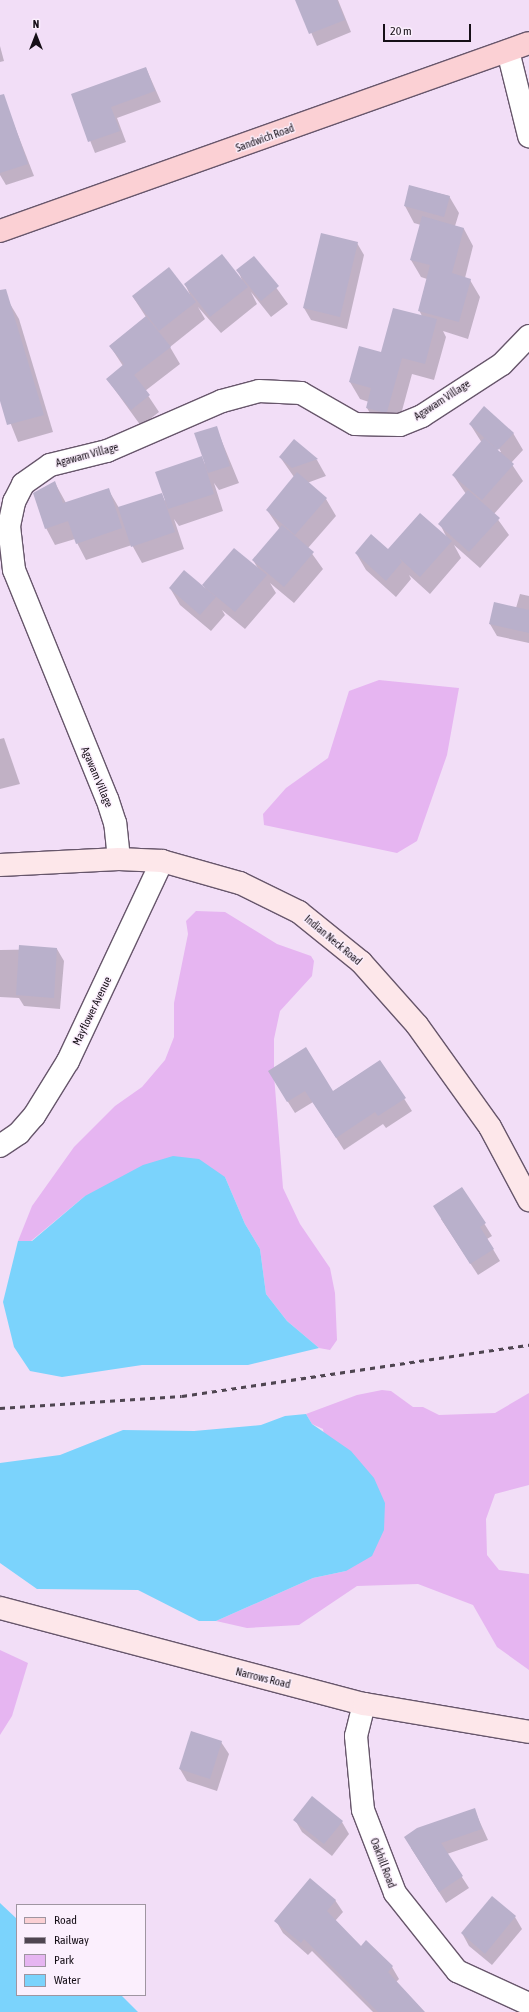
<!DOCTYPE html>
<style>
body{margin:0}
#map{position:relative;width:529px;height:2012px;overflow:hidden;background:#f2def7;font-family:"Asap Condensed",sans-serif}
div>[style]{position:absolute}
.green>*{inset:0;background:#e6b5f1}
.water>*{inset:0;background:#7bd3fc}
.shadow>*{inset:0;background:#0003}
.building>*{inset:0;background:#b9b0cb}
.roads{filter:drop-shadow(1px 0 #67566b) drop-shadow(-1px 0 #67566b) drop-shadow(0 1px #67566b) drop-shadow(0 -1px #67566b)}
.street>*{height:22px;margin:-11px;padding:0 11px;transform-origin:11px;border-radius:11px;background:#fff}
.secondary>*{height:22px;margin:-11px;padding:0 11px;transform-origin:11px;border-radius:11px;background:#fde7ea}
.primary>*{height:22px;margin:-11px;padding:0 11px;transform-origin:11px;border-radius:11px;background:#fbd0d4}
.rail>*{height:3px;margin-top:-1.5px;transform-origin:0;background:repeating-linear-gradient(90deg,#4f4551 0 5px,transparent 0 10px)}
span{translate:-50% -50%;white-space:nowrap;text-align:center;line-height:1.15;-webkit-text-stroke:3px #fbeffd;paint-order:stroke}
.street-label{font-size:11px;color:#160f17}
.legend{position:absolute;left:16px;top:1904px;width:130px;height:92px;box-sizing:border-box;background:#fbeffd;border:1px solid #9f95a1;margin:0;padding:5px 7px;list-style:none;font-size:12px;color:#160f17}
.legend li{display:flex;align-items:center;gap:8px;height:20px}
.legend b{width:20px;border:1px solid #9f95a1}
.north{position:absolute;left:16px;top:16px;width:40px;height:40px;-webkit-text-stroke:3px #fbeffd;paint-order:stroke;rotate:0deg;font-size:11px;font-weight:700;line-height:16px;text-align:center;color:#160f17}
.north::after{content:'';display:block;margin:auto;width:14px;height:18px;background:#160f17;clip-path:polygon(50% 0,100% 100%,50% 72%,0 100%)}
.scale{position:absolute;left:383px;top:24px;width:88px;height:18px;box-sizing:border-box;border:2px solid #160f17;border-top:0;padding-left:5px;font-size:12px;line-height:14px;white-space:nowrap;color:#160f17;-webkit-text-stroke:3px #fbeffd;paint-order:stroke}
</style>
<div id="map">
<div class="green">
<i style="clip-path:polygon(379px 680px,459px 688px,447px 755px,417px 841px,397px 853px,264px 825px,263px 814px,286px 788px,328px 758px,349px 691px)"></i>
<i style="clip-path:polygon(196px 911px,225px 912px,277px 944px,311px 956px,314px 961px,312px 976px,280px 1011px,274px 1039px,274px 1075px,283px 1188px,300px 1224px,330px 1268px,335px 1293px,337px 1340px,330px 1350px,319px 1348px,287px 1321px,266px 1294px,260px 1249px,245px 1224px,225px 1177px,85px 1196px,31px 1241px,18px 1241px,32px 1206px,74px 1147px,115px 1106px,142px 1087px,165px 1060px,174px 1037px,174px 1003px,188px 934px,186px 921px)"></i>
<i style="clip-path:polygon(382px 1390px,391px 1391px,413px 1407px,423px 1407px,439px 1415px,495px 1413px,529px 1393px,529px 1485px,495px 1494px,486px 1519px,487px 1555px,499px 1570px,529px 1574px,529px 1670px,497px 1647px,473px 1605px,418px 1584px,357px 1586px,299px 1625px,247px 1628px,216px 1621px,313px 1578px,346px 1571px,323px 1429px,312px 1424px,306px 1414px,357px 1395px)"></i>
<i style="clip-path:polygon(0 1650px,28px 1663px,12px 1716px,0 1735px)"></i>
</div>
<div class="water">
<i style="clip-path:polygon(173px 1156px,199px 1159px,225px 1177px,245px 1224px,260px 1249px,266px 1294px,287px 1321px,319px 1348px,248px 1365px,142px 1365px,62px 1377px,30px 1371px,14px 1347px,3px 1302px,18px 1241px,32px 1241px,85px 1196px,143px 1165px)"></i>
<i style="clip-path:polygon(306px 1414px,312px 1424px,351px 1451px,374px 1478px,385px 1503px,384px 1530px,372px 1556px,346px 1571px,313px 1578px,216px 1621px,199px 1621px,138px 1590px,37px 1589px,0 1563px,0 1463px,60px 1455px,123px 1430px,194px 1431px,261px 1425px,285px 1416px)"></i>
<i style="clip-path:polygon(0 1903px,17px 1919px,17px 1995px,121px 1995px,138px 2012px,0 2012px)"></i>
</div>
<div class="shadow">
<i style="clip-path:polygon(297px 0,338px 0,351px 32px,317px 46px)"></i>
<i style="clip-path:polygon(0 46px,4px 61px,0 62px)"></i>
<i style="clip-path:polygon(146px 68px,161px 102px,117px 118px,126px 142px,95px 153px,72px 95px)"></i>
<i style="clip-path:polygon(6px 104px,34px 176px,6px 185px,0 175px,0 106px)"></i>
<i style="clip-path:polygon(410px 186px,449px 196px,459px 213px,455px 226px,464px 229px,473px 246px,465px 278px,470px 280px,480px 297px,468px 339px,443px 331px,446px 337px,434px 380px,412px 374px,397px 429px,377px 425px,367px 408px,369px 402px,360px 399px,350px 382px,422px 316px,419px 310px,427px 279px,421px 277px,411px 260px,421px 225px,414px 223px,405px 206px)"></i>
<i style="clip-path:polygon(357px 243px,364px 255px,347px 329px,311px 320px,304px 308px)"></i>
<i style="clip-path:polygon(254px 257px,288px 304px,271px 317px,251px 292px,257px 304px,221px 333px,198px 307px,205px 319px,170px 347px,180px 364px,145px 391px,159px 412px,141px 426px,107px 379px,123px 366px,110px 346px,146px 317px,133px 297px,191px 297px,185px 284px,243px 283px,238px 270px)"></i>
<i style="clip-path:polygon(9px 302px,19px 319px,53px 432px,18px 442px,0 397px,0 305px)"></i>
<i style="clip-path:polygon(evenodd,470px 424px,513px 433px,523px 450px,511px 463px,523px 481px,494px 514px,509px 535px,480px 568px,454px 545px,461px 558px,430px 594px,409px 575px,411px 579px,396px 597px,366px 570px,356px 553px,388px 551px,447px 538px,440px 524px,466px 494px,453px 475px,482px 443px,470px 424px,497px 445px,501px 452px,498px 452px,497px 445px)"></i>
<i style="clip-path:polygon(216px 427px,239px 483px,219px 490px,214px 483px,223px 511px,179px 526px,174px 519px,184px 549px,142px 563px,132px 545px,86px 560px,75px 539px,55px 545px,46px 528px,55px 483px,66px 503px,108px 489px,119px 508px,161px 494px,165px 501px,201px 457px,205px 464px)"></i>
<i style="clip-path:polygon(294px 440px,317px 460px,326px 476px,307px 483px,326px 499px,336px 516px,308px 548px,323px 569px,294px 603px,270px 583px,276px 593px,245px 629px,222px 610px,225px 615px,211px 631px,180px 605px,170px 588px,206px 590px,204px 586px,259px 570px,253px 560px,280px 529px,267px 510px,294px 477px,280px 457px)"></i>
<i style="clip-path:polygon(520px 594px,529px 596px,529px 643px,497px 636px,490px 624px,516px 608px)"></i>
<i style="clip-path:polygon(4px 738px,20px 784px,0 789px,0 739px)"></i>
<i style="clip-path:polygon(57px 949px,64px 961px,60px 1009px,24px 1006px,19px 998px,0 997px,0 950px)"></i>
<i style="clip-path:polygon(380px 1061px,412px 1111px,386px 1128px,383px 1124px,344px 1150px,313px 1102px,295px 1113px,276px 1083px,332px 1092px)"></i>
<i style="clip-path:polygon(462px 1188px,492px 1236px,487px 1239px,500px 1261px,478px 1275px,441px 1219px)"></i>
<i style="clip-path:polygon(221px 1742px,229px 1754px,217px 1791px,187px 1781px,180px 1769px)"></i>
<i style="clip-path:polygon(474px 1809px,488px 1840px,447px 1854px,469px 1888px,446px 1903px,411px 1848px)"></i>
<i style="clip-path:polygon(295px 1820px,342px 1822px,349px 1834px,332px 1856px,302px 1832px)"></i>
<i style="clip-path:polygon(335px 1900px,343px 1912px,335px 1921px,361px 1947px,392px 1967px,399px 1979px,396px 1982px,424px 2012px,373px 2012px,312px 1951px,308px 1955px,283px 1933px,276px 1921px)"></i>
<i style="clip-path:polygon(515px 1917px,522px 1929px,492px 1965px,469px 1946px,462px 1933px)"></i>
</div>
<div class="building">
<i style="clip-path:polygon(295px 0,337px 0,345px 20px,309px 34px)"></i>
<i style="clip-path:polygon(146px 67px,155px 91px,111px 107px,120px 131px,88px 142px,71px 94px)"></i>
<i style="clip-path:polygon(4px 94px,28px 164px,0 173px,0 95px)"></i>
<i style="clip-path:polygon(409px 185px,450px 196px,444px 217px,404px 206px)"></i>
<i style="clip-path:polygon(422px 216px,464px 228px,452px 273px,471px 279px,459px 322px,418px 311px,430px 265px,410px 260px)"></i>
<i style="clip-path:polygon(321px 233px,358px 242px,340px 317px,303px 308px)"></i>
<i style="clip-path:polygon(222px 254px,248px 287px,210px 317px,184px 284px)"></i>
<i style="clip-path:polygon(254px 256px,279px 286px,261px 301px,236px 270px)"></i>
<i style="clip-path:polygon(169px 267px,196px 302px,159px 331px,132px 296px)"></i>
<i style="clip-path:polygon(6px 289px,44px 415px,7px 425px,0 401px,0 290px)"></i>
<i style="clip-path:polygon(393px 308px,437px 319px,425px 364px,402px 358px,387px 412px,382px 412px,366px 408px,371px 388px,349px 382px,359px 346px,381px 352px)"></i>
<i style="clip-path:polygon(146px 316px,171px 347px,134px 375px,150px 395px,131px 410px,106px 379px,124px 364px,109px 346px)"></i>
<i style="clip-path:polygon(484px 406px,514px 433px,498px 450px,469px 424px)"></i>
<i style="clip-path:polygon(217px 426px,230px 466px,208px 473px,194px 433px)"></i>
<i style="clip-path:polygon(484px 438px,514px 464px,482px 500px,452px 475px)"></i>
<i style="clip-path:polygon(294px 439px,318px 459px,292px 468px,279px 457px)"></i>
<i style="clip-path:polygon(202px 456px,214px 494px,168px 509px,155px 472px)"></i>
<i style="clip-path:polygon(297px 472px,327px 498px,295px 535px,266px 510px)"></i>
<i style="clip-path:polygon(55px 481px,63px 503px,109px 488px,122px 528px,76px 544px,68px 521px,45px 529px,33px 493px)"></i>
<i style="clip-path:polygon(468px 490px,500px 518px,469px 552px,438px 524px)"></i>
<i style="clip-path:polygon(162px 493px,175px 532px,131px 547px,118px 507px)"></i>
<i style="clip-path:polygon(420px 513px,452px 541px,420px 577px,399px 558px,402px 562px,386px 581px,355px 553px,371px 534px,388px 549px)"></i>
<i style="clip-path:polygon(282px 525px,314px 552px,284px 587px,252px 560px)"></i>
<i style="clip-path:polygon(234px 548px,267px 575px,235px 612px,202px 585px)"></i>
<i style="clip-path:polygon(184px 570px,216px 597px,200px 615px,169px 588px)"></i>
<i style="clip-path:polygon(494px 602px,529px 610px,529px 633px,489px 624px)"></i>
<i style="clip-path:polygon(19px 945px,57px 948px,54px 998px,16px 995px)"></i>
<i style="clip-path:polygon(306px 1047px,333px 1091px,380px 1060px,406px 1098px,378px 1116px,375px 1112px,336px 1138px,305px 1091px,287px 1102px,268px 1071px)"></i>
<i style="clip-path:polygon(462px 1187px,486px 1223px,480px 1227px,494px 1249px,470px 1264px,433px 1206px)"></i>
<i style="clip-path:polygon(191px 1731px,222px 1741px,210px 1779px,179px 1769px)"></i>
<i style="clip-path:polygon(312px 1796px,343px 1821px,324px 1844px,293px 1820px)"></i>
<i style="clip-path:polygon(475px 1808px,482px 1829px,441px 1843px,463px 1876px,439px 1892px,404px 1837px,417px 1828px)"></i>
<i style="clip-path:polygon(310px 1878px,336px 1900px,327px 1911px,361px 1946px,366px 1940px,393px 1966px,388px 1972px,425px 2012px,378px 2012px,304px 1939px,301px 1943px,274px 1921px)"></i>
<i style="clip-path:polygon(492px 1896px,516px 1916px,485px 1954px,461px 1933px)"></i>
</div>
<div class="roads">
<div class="street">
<i style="left:508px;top:51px;width:88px;rotate:76.1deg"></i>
<i style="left:119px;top:859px;width:36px;rotate:-96deg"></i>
<i style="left:115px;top:823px;width:25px;rotate:-108deg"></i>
<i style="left:107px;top:799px;width:247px;rotate:-112.1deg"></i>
<i style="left:14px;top:570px;width:44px;rotate:-96.5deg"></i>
<i style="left:9px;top:526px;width:25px;rotate:-78deg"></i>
<i style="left:14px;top:502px;width:20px;rotate:-63deg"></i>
<i style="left:23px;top:484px;width:33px;rotate:-35deg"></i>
<i style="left:50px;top:465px;width:59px;rotate:-13.8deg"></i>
<i style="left:107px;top:451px;width:125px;rotate:-23.5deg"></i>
<i style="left:222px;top:401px;width:38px;rotate:-15deg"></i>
<i style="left:259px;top:391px;width:42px;rotate:2.7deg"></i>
<i style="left:301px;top:393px;width:62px;rotate:29.9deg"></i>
<i style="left:355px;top:424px;width:45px;rotate:1.3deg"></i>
<i style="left:400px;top:425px;width:24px;rotate:-22deg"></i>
<i style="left:422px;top:416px;width:95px;rotate:-33deg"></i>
<i style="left:502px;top:364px;width:39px;rotate:-46deg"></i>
<i style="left:0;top:1146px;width:23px;rotate:-34deg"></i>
<i style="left:19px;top:1133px;width:23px;rotate:-49deg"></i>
<i style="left:34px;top:1116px;width:65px;rotate:-58.3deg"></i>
<i style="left:68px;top:1061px;width:221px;rotate:-64.8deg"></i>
<i style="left:364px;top:1704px;width:33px;rotate:104deg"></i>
<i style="left:356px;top:1736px;width:74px;rotate:84.6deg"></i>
<i style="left:363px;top:1810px;width:89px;rotate:68.9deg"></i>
<i style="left:395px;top:1893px;width:100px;rotate:51.5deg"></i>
<i style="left:457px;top:1971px;width:79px;rotate:24.6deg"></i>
</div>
<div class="secondary">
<i style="left:0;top:865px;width:119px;rotate:-2.9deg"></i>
<i style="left:119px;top:859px;width:43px;rotate:2.7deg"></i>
<i style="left:162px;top:861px;width:81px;rotate:15.8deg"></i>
<i style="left:240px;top:883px;width:66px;rotate:26.2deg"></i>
<i style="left:299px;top:912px;width:80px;rotate:38.9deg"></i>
<i style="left:361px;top:962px;width:84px;rotate:48.4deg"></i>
<i style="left:417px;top:1025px;width:125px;rotate:54.4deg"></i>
<i style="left:490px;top:1127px;width:83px;rotate:61.9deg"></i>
<i style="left:0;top:1608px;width:376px;rotate:14.8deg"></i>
<i style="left:364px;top:1704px;width:167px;rotate:9.6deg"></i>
</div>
<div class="primary">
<i style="left:0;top:231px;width:561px;rotate:-19.56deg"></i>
</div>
</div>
<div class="rail">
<i style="left:0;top:1408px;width:182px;rotate:-3.8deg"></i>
<i style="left:182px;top:1396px;width:351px;rotate:-8.4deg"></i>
</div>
<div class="street-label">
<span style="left:265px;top:138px;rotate:-20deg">Sandwich Road</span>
<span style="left:442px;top:400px;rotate:-33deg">Agawam Village</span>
<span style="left:87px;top:455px;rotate:-15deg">Agawam Village</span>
<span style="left:97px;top:777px;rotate:67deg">Agawam Village</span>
<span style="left:333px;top:940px;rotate:40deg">Indian Neck Road</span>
<span style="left:92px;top:1011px;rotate:-64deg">Mayflower Avenue</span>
<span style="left:263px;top:1678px;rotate:14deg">Narrows Road</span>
<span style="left:383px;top:1863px;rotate:69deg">Oakhill Road</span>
</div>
<ul class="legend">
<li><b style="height:5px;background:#fbd0d4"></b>Road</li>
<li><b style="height:5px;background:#4f4551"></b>Railway</li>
<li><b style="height:11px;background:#e6b5f1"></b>Park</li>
<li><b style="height:11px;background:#7bd3fc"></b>Water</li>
</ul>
<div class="north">N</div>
<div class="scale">20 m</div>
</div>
